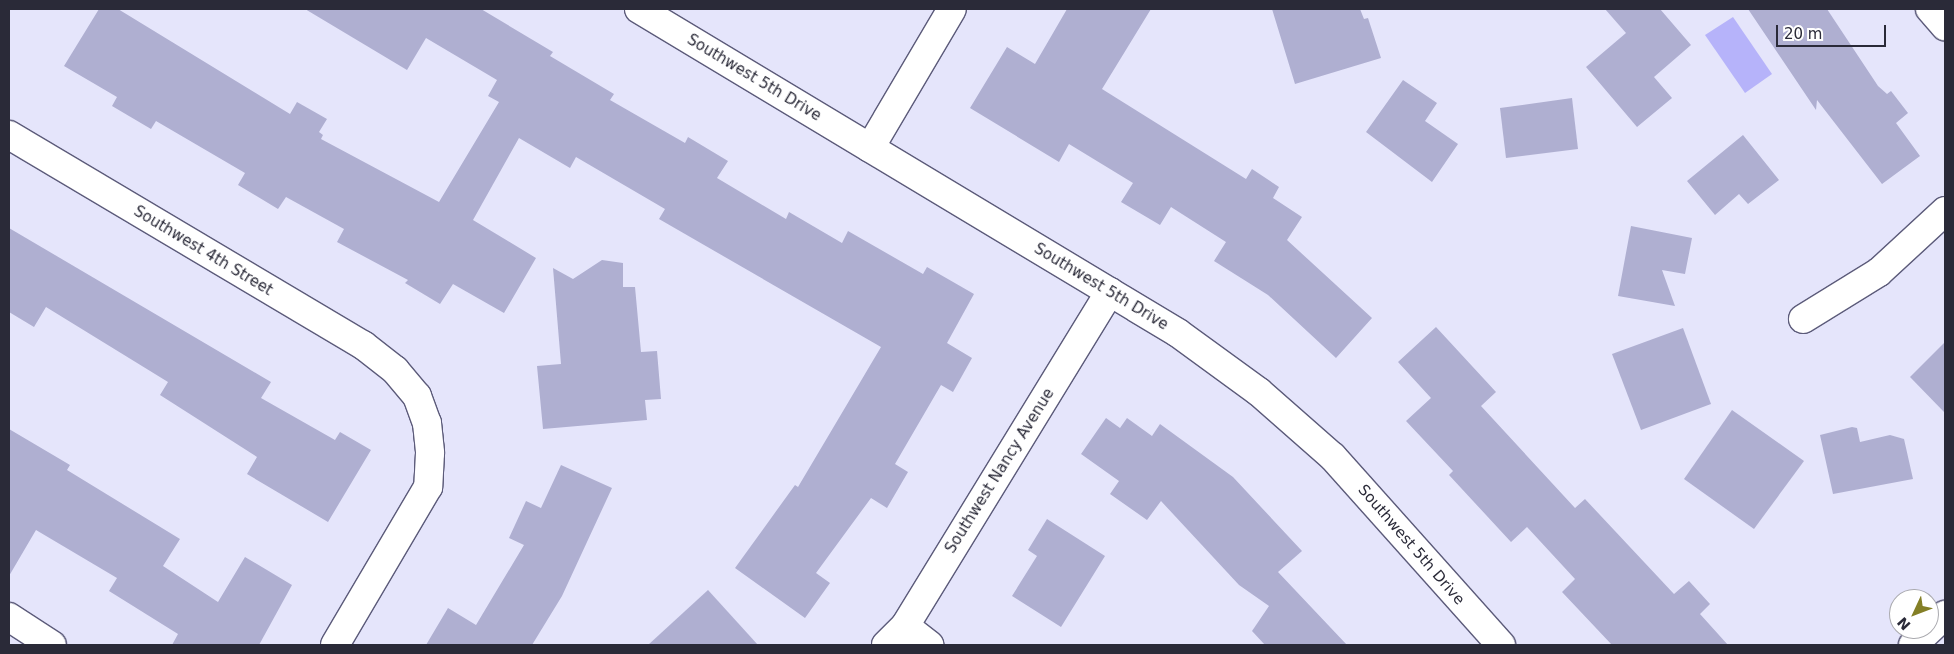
<!DOCTYPE html>
<style>
body{margin:0}
#map{position:relative;width:1954px;height:654px;overflow:hidden;background:#e5e5fb;font-family:"DejaVu Sans",sans-serif}
div>[style]{position:absolute}
.water>*{inset:0;background:#b6b3fa}
.building>*{inset:0;background:#afafd1}
.roads{filter:drop-shadow(1px 0 #5c5b7a) drop-shadow(-1px 0 #5c5b7a) drop-shadow(0 1px #5c5b7a) drop-shadow(0 -1px #5c5b7a)}
.minor>*{height:28px;margin:-14px;padding:0 14px;transform-origin:14px;border-radius:14px;background:#fff}
span{translate:-50% -50%;white-space:nowrap;text-align:center;line-height:1.15;-webkit-text-stroke:4.5px #fff;paint-order:stroke}
.street-label{font-size:15px;color:#2a2a38}
.frame{position:absolute;inset:0;border:10px solid #2a2a38;pointer-events:none}
.north{position:absolute;left:1889px;top:589px;width:50px;height:50px;box-sizing:border-box;background:#fff;border:1px solid #aaaaaf;border-radius:50%;rotate:227deg;font-size:14px;font-weight:700;line-height:20px;text-align:center;color:#2a2a38}
.north::after{content:'';display:block;margin:auto;width:18px;height:22px;background:#847f26;clip-path:polygon(50% 0,100% 100%,50% 72%,0 100%)}
.scale{position:absolute;left:1776px;top:25px;width:110px;height:22px;box-sizing:border-box;border:2px solid #2a2a38;border-top:0;padding-left:6px;font-size:15px;line-height:18px;white-space:nowrap;color:#2a2a38;-webkit-text-stroke:4px #fff;paint-order:stroke}
</style>
<div id="map">
<div class="water">
<i style="clip-path:polygon(1733px 17px,1772px 74px,1745px 93px,1705px 35px)"></i>
</div>
<div class="building">
<i style="clip-path:polygon(99px 9px,118px 9px,290px 114px,297px 102px,327px 119px,319px 132px,323px 135px,321px 139px,439px 202px,499px 102px,488px 96px,497px 80px,426px 38px,407px 70px,305px 9px,481px 9px,553px 52px,550px 56px,614px 94px,610px 100px,685px 143px,688px 137px,728px 161px,717px 178px,786px 219px,789px 212px,842px 243px,848px 231px,923px 274px,927px 267px,974px 294px,947px 343px,972px 358px,953px 392px,941px 385px,895px 464px,908px 472px,887px 508px,871px 498px,816px 573px,830px 583px,805px 618px,735px 568px,795px 485px,798px 487px,881px 347px,659px 219px,665px 209px,576px 157px,570px 168px,519px 138px,473px 220px,536px 258px,504px 313px,453px 284px,440px 304px,405px 283px,408px 280px,337px 242px,344px 229px,286px 197px,278px 209px,238px 185px,245px 173px,156px 121px,151px 129px,112px 106px,117px 97px,64px 66px)"></i>
<i style="clip-path:polygon(1067px 9px,1151px 9px,1102px 89px,1246px 179px,1252px 169px,1279px 187px,1273px 198px,1302px 217px,1287px 240px,1372px 318px,1336px 358px,1268px 295px,1214px 261px,1226px 242px,1171px 207px,1160px 225px,1121px 202px,1133px 183px,1069px 144px,1059px 162px,970px 108px,1007px 47px,1035px 64px)"></i>
<i style="clip-path:polygon(1272px 9px,1360px 9px,1364px 19px,1368px 18px,1381px 58px,1295px 84px)"></i>
<i style="clip-path:polygon(1605px 9px,1660px 9px,1691px 45px,1654px 77px,1672px 98px,1637px 127px,1586px 67px,1626px 33px)"></i>
<i style="clip-path:polygon(1748px 9px,1827px 9px,1878px 86px,1887px 94px,1891px 91px,1908px 113px,1896px 123px,1920px 156px,1882px 184px,1817px 100px,1816px 110px)"></i>
<i style="clip-path:polygon(1403px 80px,1437px 103px,1425px 121px,1458px 144px,1432px 182px,1366px 132px)"></i>
<i style="clip-path:polygon(1572px 98px,1578px 149px,1506px 158px,1500px 108px)"></i>
<i style="clip-path:polygon(1743px 135px,1779px 180px,1748px 204px,1739px 194px,1715px 215px,1687px 181px)"></i>
<i style="clip-path:polygon(1631px 226px,1692px 238px,1685px 274px,1662px 270px,1675px 306px,1618px 296px)"></i>
<i style="clip-path:polygon(9px 228px,271px 382px,261px 398px,335px 440px,340px 432px,371px 450px,328px 522px,247px 474px,257px 457px,160px 395px,168px 382px,46px 307px,34px 327px,9px 312px)"></i>
<i style="clip-path:polygon(602px 260px,623px 263px,623px 287px,635px 287px,641px 352px,657px 351px,661px 399px,645px 400px,647px 420px,543px 429px,537px 366px,561px 364px,553px 268px,573px 279px)"></i>
<i style="clip-path:polygon(1436px 327px,1496px 392px,1481px 406px,1575px 508px,1585px 499px,1674px 594px,1689px 581px,1710px 604px,1700px 614px,1728px 645px,1612px 645px,1562px 592px,1575px 579px,1527px 527px,1511px 542px,1449px 475px,1453px 471px,1406px 421px,1431px 398px,1398px 362px)"></i>
<i style="clip-path:polygon(1683px 328px,1711px 404px,1641px 430px,1612px 354px)"></i>
<i style="clip-path:polygon(1945px 342px,1945px 413px,1910px 377px)"></i>
<i style="clip-path:polygon(1732px 410px,1804px 461px,1754px 529px,1684px 479px)"></i>
<i style="clip-path:polygon(1106px 418px,1120px 428px,1127px 418px,1152px 436px,1160px 424px,1233px 477px,1302px 551px,1278px 572px,1347px 645px,1265px 645px,1252px 631px,1269px 606px,1239px 585px,1161px 501px,1147px 520px,1110px 494px,1119px 481px,1081px 454px)"></i>
<i style="clip-path:polygon(1852px 427px,1857px 428px,1860px 442px,1890px 435px,1904px 439px,1913px 479px,1833px 494px,1820px 435px)"></i>
<i style="clip-path:polygon(9px 429px,70px 465px,67px 470px,180px 539px,163px 566px,218px 602px,245px 557px,292px 585px,259px 645px,172px 645px,178px 634px,109px 591px,117px 578px,36px 530px,9px 576px)"></i>
<i style="clip-path:polygon(561px 465px,612px 488px,562px 596px,532px 645px,426px 645px,448px 608px,476px 625px,524px 545px,509px 538px,526px 501px,541px 508px)"></i>
<i style="clip-path:polygon(1047px 519px,1105px 556px,1061px 627px,1012px 596px,1037px 556px,1028px 550px)"></i>
<i style="clip-path:polygon(708px 590px,758px 645px,648px 645px)"></i>
</div>
<div class="roads">
<div class="minor">
<i style="left:639px;top:9px;width:629px;rotate:31.01deg"></i>
<i style="left:1178px;top:333px;width:100px;rotate:36.1deg"></i>
<i style="left:1259px;top:392px;width:98px;rotate:41.3deg"></i>
<i style="left:1333px;top:457px;width:252px;rotate:48.2deg"></i>
<i style="left:1930px;top:9px;width:23px;rotate:49deg"></i>
<i style="left:9px;top:135px;width:412px;rotate:30.7deg"></i>
<i style="left:363px;top:345px;width:41px;rotate:38deg"></i>
<i style="left:395px;top:370px;width:34px;rotate:50deg"></i>
<i style="left:417px;top:396px;width:29px;rotate:70deg"></i>
<i style="left:427px;top:423px;width:30px;rotate:84deg"></i>
<i style="left:430px;top:453px;width:34px;rotate:93deg"></i>
<i style="left:428px;top:487px;width:183px;rotate:120.5deg"></i>
<i style="left:870px;top:148px;width:161px;rotate:-59.5deg"></i>
<i style="left:1803px;top:319px;width:89px;rotate:-31.7deg"></i>
<i style="left:1879px;top:272px;width:90px;rotate:-42.7deg"></i>
<i style="left:9px;top:617px;width:51px;rotate:33.1deg"></i>
<i style="left:905px;top:626px;width:31px;rotate:38deg"></i>
<i style="left:886px;top:645px;width:27px;rotate:-45deg"></i>
<i style="left:905px;top:626px;width:392px;rotate:-58.5deg"></i>
<i style="left:1913px;top:645px;width:44px;rotate:-43.2deg"></i>
</div>
</div>
<div class="street-label">
<span style="left:754px;top:78px;rotate:31deg">Southwest 5th Drive</span>
<span style="left:203px;top:251px;rotate:31deg">Southwest 4th Street</span>
<span style="left:1101px;top:287px;rotate:31deg">Southwest 5th Drive</span>
<span style="left:1000px;top:471px;rotate:-58deg">Southwest Nancy Avenue</span>
<span style="left:1411px;top:545px;rotate:49deg">Southwest 5th Drive</span>
</div>
<div class="frame"></div>
<div class="north">N</div>
<div class="scale">20 m</div>
</div>
